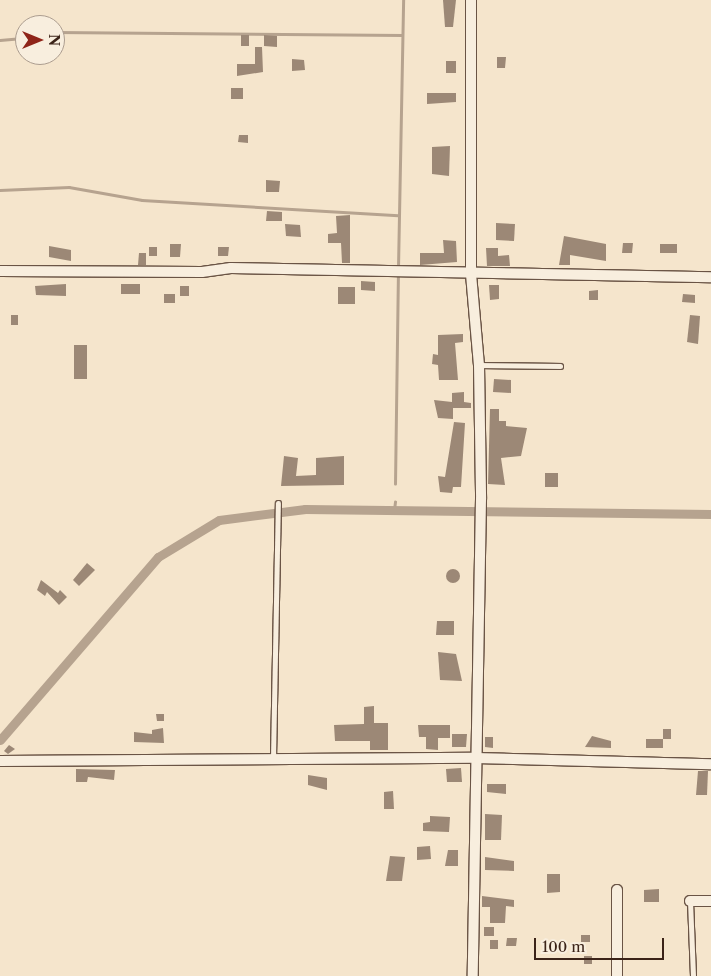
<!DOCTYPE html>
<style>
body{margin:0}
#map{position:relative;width:711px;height:976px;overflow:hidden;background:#f5e5cc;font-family:"Libre Caslon Text",serif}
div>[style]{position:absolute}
.stream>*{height:2.5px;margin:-1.25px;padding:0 1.25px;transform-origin:1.25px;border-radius:1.25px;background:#b6a38f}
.canal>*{height:9px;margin:-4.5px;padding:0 4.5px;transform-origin:4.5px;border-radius:4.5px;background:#b6a38f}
.building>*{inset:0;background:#9c8876}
.round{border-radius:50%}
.roads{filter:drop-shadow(1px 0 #6a5445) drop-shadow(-1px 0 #6a5445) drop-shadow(0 1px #6a5445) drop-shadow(0 -1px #6a5445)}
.lane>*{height:5px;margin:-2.5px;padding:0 2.5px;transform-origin:2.5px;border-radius:2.5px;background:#f8eede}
.street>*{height:10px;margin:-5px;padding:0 5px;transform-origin:5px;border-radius:5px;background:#f8eede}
span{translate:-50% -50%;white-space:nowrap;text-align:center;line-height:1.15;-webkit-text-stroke:4px #f8eede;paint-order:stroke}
.north{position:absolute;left:15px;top:15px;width:50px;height:50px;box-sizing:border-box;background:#f8eede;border:1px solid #ac9d8f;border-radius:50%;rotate:90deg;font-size:14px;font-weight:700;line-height:20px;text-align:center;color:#3b2318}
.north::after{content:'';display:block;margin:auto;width:18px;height:22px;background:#8f2418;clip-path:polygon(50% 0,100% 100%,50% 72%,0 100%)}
.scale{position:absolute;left:534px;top:938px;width:130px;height:22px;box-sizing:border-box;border:2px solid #3b2318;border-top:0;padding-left:6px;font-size:15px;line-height:18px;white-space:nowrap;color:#3b2318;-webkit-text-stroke:4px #f8eede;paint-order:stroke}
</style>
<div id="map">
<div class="stream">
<i style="left:55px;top:32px;width:347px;rotate:0.5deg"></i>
<i style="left:0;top:40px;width:25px;rotate:-5deg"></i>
<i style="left:0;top:190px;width:69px;rotate:-2.5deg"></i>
<i style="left:69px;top:187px;width:74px;rotate:10.1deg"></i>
<i style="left:142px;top:200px;width:256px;rotate:3.4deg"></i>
<i style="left:398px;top:268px;width:268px;rotate:-88.9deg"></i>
<i style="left:395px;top:484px;width:210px;rotate:-89.2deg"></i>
<i style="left:394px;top:510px;width:8px;rotate:-83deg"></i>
</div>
<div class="canal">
<i style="left:0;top:740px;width:242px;rotate:-49.2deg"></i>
<i style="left:158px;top:557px;width:71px;rotate:-31.2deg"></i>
<i style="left:219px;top:520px;width:87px;rotate:-7.3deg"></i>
<i style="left:305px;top:509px;width:406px;rotate:0.7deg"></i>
</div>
<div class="building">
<i style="clip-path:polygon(443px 0,456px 0,453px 27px,445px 27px)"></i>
<i style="clip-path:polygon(241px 35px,249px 35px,249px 46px,241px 46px)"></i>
<i style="clip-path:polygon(264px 35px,277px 36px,277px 47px,264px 46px)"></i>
<i style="clip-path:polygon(255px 47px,262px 47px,263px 72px,237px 76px,237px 64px,255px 64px)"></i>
<i style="clip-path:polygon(497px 57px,506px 57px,505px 68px,497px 68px)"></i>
<i style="clip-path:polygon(292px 59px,304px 60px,305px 70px,292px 71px)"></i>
<i style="clip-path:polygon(446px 61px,456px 61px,456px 73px,446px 73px)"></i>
<i style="clip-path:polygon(231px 88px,243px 88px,243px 99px,231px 99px)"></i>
<i style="clip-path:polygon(427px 93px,456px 93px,456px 102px,427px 104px)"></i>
<i style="clip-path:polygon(239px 135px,248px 135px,248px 143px,238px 142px)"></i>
<i style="clip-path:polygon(450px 146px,449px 176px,432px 174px,432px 147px)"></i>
<i style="clip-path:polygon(266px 180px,280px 181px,279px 192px,266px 192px)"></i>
<i style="clip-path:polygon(267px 211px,282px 212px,282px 221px,266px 221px)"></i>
<i style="clip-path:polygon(350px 215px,350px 263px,342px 263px,341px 243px,328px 243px,328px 234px,337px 233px,336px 216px)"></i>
<i style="clip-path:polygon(496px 223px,515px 224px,514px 241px,496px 240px)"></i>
<i style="clip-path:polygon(285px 224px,300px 225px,301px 237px,286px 236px)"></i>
<i style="clip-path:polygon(564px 236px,606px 244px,606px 261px,570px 255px,570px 265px,559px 265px)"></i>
<i style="clip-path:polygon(443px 240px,456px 241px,457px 262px,420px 265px,420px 253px,444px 253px)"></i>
<i style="clip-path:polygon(623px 243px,633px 243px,632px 253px,622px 253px)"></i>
<i style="clip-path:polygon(170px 244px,181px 244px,180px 257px,170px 257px)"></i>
<i style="clip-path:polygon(660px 244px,677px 244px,677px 253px,660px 253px)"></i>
<i style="clip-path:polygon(49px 246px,71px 250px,71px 261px,49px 257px)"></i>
<i style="clip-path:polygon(149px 247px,157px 247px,157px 256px,149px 256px)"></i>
<i style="clip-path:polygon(218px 247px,229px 247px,228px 256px,218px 256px)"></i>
<i style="clip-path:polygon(486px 248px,498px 248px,498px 256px,509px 255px,510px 266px,487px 266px)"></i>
<i style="clip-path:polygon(139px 253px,146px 253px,146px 265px,138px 265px)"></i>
<i style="clip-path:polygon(361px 281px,375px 282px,375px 291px,361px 290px)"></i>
<i style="clip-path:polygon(66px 284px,66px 296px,36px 295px,35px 286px)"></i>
<i style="clip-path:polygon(121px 284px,140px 284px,140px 294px,121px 294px)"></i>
<i style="clip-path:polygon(489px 285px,499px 285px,499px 299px,490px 300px)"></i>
<i style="clip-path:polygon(180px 286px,189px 286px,189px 296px,180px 296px)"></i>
<i style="clip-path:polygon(338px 287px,355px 287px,355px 304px,338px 304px)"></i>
<i style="clip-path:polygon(598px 290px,598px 300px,589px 300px,589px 291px)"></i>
<i style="clip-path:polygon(164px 294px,175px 294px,175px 303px,164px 303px)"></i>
<i style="clip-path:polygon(683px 294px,695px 295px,695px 303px,682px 302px)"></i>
<i style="clip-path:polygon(11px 315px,18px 315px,18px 325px,11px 325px)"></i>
<i style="clip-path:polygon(690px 315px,700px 316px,698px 344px,687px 342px)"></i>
<i style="clip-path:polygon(463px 334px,463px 342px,455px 343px,458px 380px,439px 380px,438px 365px,432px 364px,433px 354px,438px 355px,438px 335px)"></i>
<i style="clip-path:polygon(74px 345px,87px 345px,87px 379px,74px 379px)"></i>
<i style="clip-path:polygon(494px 379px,511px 380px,511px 393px,493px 392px)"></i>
<i style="clip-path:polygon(464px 392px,464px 402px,471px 403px,471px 408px,453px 408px,453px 419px,438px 418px,434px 400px,452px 402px,452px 393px)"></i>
<i style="clip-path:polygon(490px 409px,499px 409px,499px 421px,506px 421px,506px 426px,527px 428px,521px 456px,501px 458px,505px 485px,488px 484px)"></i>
<i style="clip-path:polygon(454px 422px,465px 423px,461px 487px,453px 487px,452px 493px,440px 492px,438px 476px,445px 477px)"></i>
<i style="clip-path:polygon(284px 456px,298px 458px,296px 476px,316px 475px,316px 458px,344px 456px,344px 485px,281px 486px)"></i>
<i style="clip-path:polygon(545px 473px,558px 473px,558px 487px,545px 487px)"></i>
<i style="clip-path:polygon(87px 563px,95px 570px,79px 586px,73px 580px)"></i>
<i class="round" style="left:446px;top:569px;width:14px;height:14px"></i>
<i style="clip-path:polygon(41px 580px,58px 593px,60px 590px,67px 597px,59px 605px,47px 592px,45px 596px,37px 590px)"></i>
<i style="clip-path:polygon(437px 621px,454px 621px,454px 635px,436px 635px)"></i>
<i style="clip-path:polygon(438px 652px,456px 654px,462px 681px,440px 680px)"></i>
<i style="clip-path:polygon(374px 706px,374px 723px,388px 723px,388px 750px,370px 750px,370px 741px,335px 741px,334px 725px,364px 724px,364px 707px)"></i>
<i style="clip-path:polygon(156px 714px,164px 714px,164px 721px,157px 721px)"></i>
<i style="clip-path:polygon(418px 725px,450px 725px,450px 738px,438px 738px,438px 750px,426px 749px,426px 737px,419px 737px)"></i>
<i style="clip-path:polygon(163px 728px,164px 743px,134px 742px,134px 732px,152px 734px,152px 730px)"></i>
<i style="clip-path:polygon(663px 729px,671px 729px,671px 739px,663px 739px)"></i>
<i style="clip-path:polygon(452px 734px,467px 734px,466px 747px,452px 747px)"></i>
<i style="clip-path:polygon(592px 736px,611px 741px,611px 748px,585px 747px)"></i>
<i style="clip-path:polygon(485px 737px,493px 737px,493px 748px,485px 747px)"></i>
<i style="clip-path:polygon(646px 739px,663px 739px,663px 748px,646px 748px)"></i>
<i style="clip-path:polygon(9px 745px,15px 749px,8px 754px,4px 751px)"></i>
<i style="clip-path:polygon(461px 768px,462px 782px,447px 782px,446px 769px)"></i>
<i style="clip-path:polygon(76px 769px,115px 770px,114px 780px,88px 777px,87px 782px,76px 782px)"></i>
<i style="clip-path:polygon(698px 771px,708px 771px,707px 795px,696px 795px)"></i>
<i style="clip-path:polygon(308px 775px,327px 778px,327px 790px,308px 785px)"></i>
<i style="clip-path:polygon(487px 784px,506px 784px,506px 794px,487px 792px)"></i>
<i style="clip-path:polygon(393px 791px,394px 809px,384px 809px,384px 792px)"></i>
<i style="clip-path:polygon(485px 814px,502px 815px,501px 840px,485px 840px)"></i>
<i style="clip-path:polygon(430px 816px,450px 817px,449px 832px,423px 831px,423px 823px,430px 822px)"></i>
<i style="clip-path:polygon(430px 846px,431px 859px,417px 860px,417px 847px)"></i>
<i style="clip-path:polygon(448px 850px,458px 850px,458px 866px,445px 866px)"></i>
<i style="clip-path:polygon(390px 856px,405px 857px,402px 881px,386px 881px)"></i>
<i style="clip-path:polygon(485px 857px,514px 861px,514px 871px,485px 870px)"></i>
<i style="clip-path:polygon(547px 874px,560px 874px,560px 892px,547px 893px)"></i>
<i style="clip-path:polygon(659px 889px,659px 902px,644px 902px,644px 890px)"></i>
<i style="clip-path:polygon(482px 896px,514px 900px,514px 907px,506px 906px,505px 923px,490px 923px,490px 907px,482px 907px)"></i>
<i style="clip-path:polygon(484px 927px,494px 927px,494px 936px,484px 936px)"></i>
<i style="clip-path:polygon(581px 935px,590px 935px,590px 942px,581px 942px)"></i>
<i style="clip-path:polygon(507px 938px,517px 938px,516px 946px,506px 946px)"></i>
<i style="clip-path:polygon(490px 940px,498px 940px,498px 949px,490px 949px)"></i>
<i style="clip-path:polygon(584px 956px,592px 956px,592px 964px,584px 964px)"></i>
</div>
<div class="roads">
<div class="lane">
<i style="left:479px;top:365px;width:81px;rotate:0.7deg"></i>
<i style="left:273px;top:758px;width:255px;rotate:-88.9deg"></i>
<i style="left:690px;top:901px;width:75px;rotate:87.7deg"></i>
</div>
<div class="street">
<i style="left:471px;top:0;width:274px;rotate:90deg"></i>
<i style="left:471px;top:274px;width:91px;rotate:85deg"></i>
<i style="left:479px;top:365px;width:134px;rotate:89.1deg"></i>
<i style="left:481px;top:499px;width:477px;rotate:91deg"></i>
<i style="left:0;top:271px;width:202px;rotate:0.3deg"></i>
<i style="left:202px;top:272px;width:29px;rotate:-8deg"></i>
<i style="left:231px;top:268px;width:480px;rotate:1.1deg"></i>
<i style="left:0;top:761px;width:475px;rotate:-0.4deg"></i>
<i style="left:475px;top:758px;width:236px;rotate:1.5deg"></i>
<i style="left:617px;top:890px;width:86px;rotate:90deg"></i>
<i style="left:690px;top:901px;width:21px"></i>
</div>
</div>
<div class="north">N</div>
<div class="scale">100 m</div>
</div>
